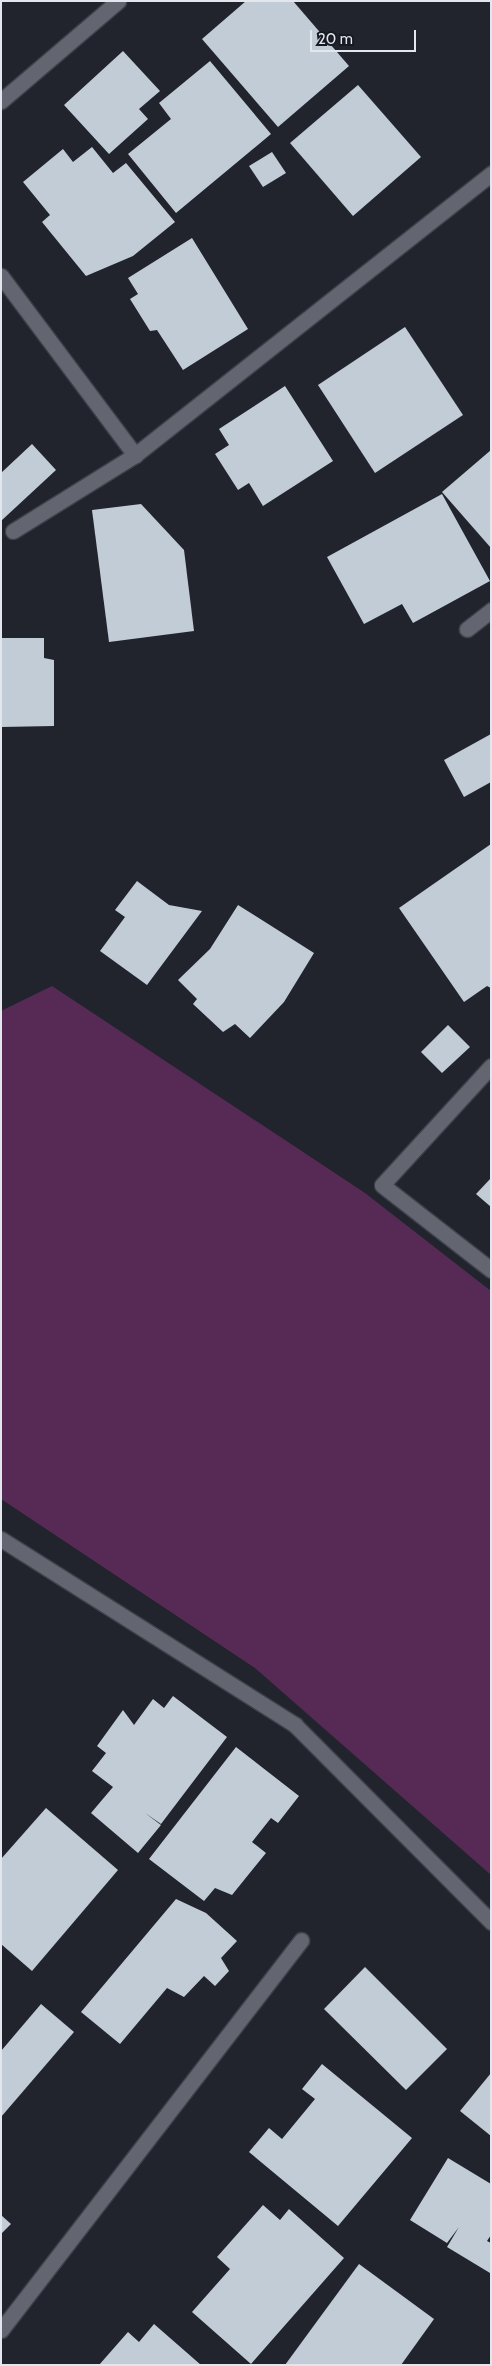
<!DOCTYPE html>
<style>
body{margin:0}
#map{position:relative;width:492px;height:2366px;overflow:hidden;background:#21242d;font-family:Cabin,sans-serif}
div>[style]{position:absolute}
.green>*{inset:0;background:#562a54}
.building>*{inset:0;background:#c2ccd6}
.roads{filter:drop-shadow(1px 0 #3f4149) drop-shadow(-1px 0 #3f4149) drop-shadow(0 1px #3f4149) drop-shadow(0 -1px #3f4149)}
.minor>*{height:15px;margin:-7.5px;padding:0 7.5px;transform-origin:7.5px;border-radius:7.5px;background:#636671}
span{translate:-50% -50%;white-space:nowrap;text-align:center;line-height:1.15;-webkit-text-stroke:5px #181a23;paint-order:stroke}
.frame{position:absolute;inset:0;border:2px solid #e4e6ed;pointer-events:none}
.scale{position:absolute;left:310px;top:30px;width:106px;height:22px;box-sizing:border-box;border:2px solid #e4e6ed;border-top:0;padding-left:6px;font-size:15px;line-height:18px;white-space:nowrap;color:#e4e6ed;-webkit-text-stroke:4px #181a23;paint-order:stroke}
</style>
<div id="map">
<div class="green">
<i style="clip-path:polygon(52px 986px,365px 1193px,491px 1291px,491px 1875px,255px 1668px,1px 1499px,1px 1011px)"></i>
</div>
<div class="building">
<i style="clip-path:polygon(246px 1px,293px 1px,349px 66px,278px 127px,202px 39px)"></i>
<i style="clip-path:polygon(123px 51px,160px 91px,139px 109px,148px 119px,109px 154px,64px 105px)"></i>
<i style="clip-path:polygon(210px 61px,271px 134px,176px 213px,128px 154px,171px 119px,159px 103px)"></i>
<i style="clip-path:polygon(358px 85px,421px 157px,353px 216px,290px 143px)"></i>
<i style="clip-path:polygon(92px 147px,113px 173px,126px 163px,175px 222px,133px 256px,86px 276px,42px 222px,50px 215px,23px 182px,63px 149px,73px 162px)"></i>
<i style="clip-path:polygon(272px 152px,286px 173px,263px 187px,249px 166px)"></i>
<i style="clip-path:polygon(192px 238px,248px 329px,183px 370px,157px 330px,150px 331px,130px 299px,138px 294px,128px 278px)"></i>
<i style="clip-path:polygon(405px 327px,463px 415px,375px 473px,318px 385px)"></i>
<i style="clip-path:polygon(285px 386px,333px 461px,263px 506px,249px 483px,238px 490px,215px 454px,229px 445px,219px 429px)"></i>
<i style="clip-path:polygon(32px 444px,56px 470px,1px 521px,1px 473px)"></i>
<i style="clip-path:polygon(491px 450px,491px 548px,442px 492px)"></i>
<i style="clip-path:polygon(442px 494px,490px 581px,413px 623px,402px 604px,364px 624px,327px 557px)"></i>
<i style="clip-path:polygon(141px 504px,184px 550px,194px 631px,109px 642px,92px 510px)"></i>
<i style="clip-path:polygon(1px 638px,44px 638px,44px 658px,54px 660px,54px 726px,1px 727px)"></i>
<i style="clip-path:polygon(491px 734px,491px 782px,464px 797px,444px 760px)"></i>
<i style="clip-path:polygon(491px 844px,491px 988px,487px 986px,464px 1002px,399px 908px)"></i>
<i style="clip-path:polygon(137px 881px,169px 905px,202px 911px,147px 985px,100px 951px,125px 917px,115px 910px)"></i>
<i style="clip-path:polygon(238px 905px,314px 953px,284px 1002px,250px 1038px,235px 1024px,223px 1032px,193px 1004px,197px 999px,178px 980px,210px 949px)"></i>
<i style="clip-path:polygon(448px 1025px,470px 1047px,442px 1073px,421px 1052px)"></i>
<i style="clip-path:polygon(491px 1178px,491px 1207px,476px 1194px)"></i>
<i style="clip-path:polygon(173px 1696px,227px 1737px,161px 1824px,145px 1813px,161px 1825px,138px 1853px,91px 1813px,113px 1787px,92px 1771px,106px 1753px,97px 1746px,123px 1710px,134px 1725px,153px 1699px,164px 1708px)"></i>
<i style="clip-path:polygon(236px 1747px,299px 1796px,278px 1823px,271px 1818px,252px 1842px,266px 1853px,232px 1895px,215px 1888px,204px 1901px,149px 1859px)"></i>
<i style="clip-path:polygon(46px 1808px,118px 1870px,32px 1971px,1px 1944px,1px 1859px)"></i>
<i style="clip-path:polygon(176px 1899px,206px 1913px,237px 1941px,221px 1958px,229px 1971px,215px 1986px,204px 1976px,184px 1997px,167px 1988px,120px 2044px,81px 2012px)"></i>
<i style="clip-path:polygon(365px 1967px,447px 2049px,406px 2090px,324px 2009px)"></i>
<i style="clip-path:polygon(41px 2004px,74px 2032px,1px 2117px,1px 2051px)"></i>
<i style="clip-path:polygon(322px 2064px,412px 2138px,338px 2226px,249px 2152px,269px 2128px,282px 2139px,315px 2099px,302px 2089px)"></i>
<i style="clip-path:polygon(491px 2073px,491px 2136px,460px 2111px)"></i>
<i style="clip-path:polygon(448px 2158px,491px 2184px,491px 2235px,487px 2241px,491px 2243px,490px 2273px,447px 2247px,459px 2227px,447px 2243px,410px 2220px)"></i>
<i style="clip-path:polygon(263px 2205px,280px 2220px,289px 2209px,344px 2258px,251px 2364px,192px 2312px,230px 2269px,217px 2257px)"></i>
<i style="clip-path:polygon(1px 2215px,11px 2224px,1px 2234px)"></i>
<i style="clip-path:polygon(359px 2264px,434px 2319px,401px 2365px,285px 2365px)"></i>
<i style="clip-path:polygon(154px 2324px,201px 2365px,99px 2365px,128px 2332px,139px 2342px)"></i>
</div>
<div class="roads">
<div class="minor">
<i style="left:1px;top:101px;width:154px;rotate:-40.5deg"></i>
<i style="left:1px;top:276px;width:224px;rotate:53.2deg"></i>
<i style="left:13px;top:531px;width:144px;rotate:-31.9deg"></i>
<i style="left:135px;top:455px;width:454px;rotate:-38.3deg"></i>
<i style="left:467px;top:629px;width:31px;rotate:-38deg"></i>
<i style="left:491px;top:1066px;width:161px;rotate:132.5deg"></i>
<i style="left:382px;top:1185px;width:138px;rotate:37.9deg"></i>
<i style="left:1px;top:1539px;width:348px;rotate:32.3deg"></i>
<i style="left:295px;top:1725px;width:278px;rotate:45.1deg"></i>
<i style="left:1px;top:2330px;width:492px;rotate:-52.4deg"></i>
</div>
</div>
<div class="frame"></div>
<div class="scale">20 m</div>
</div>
